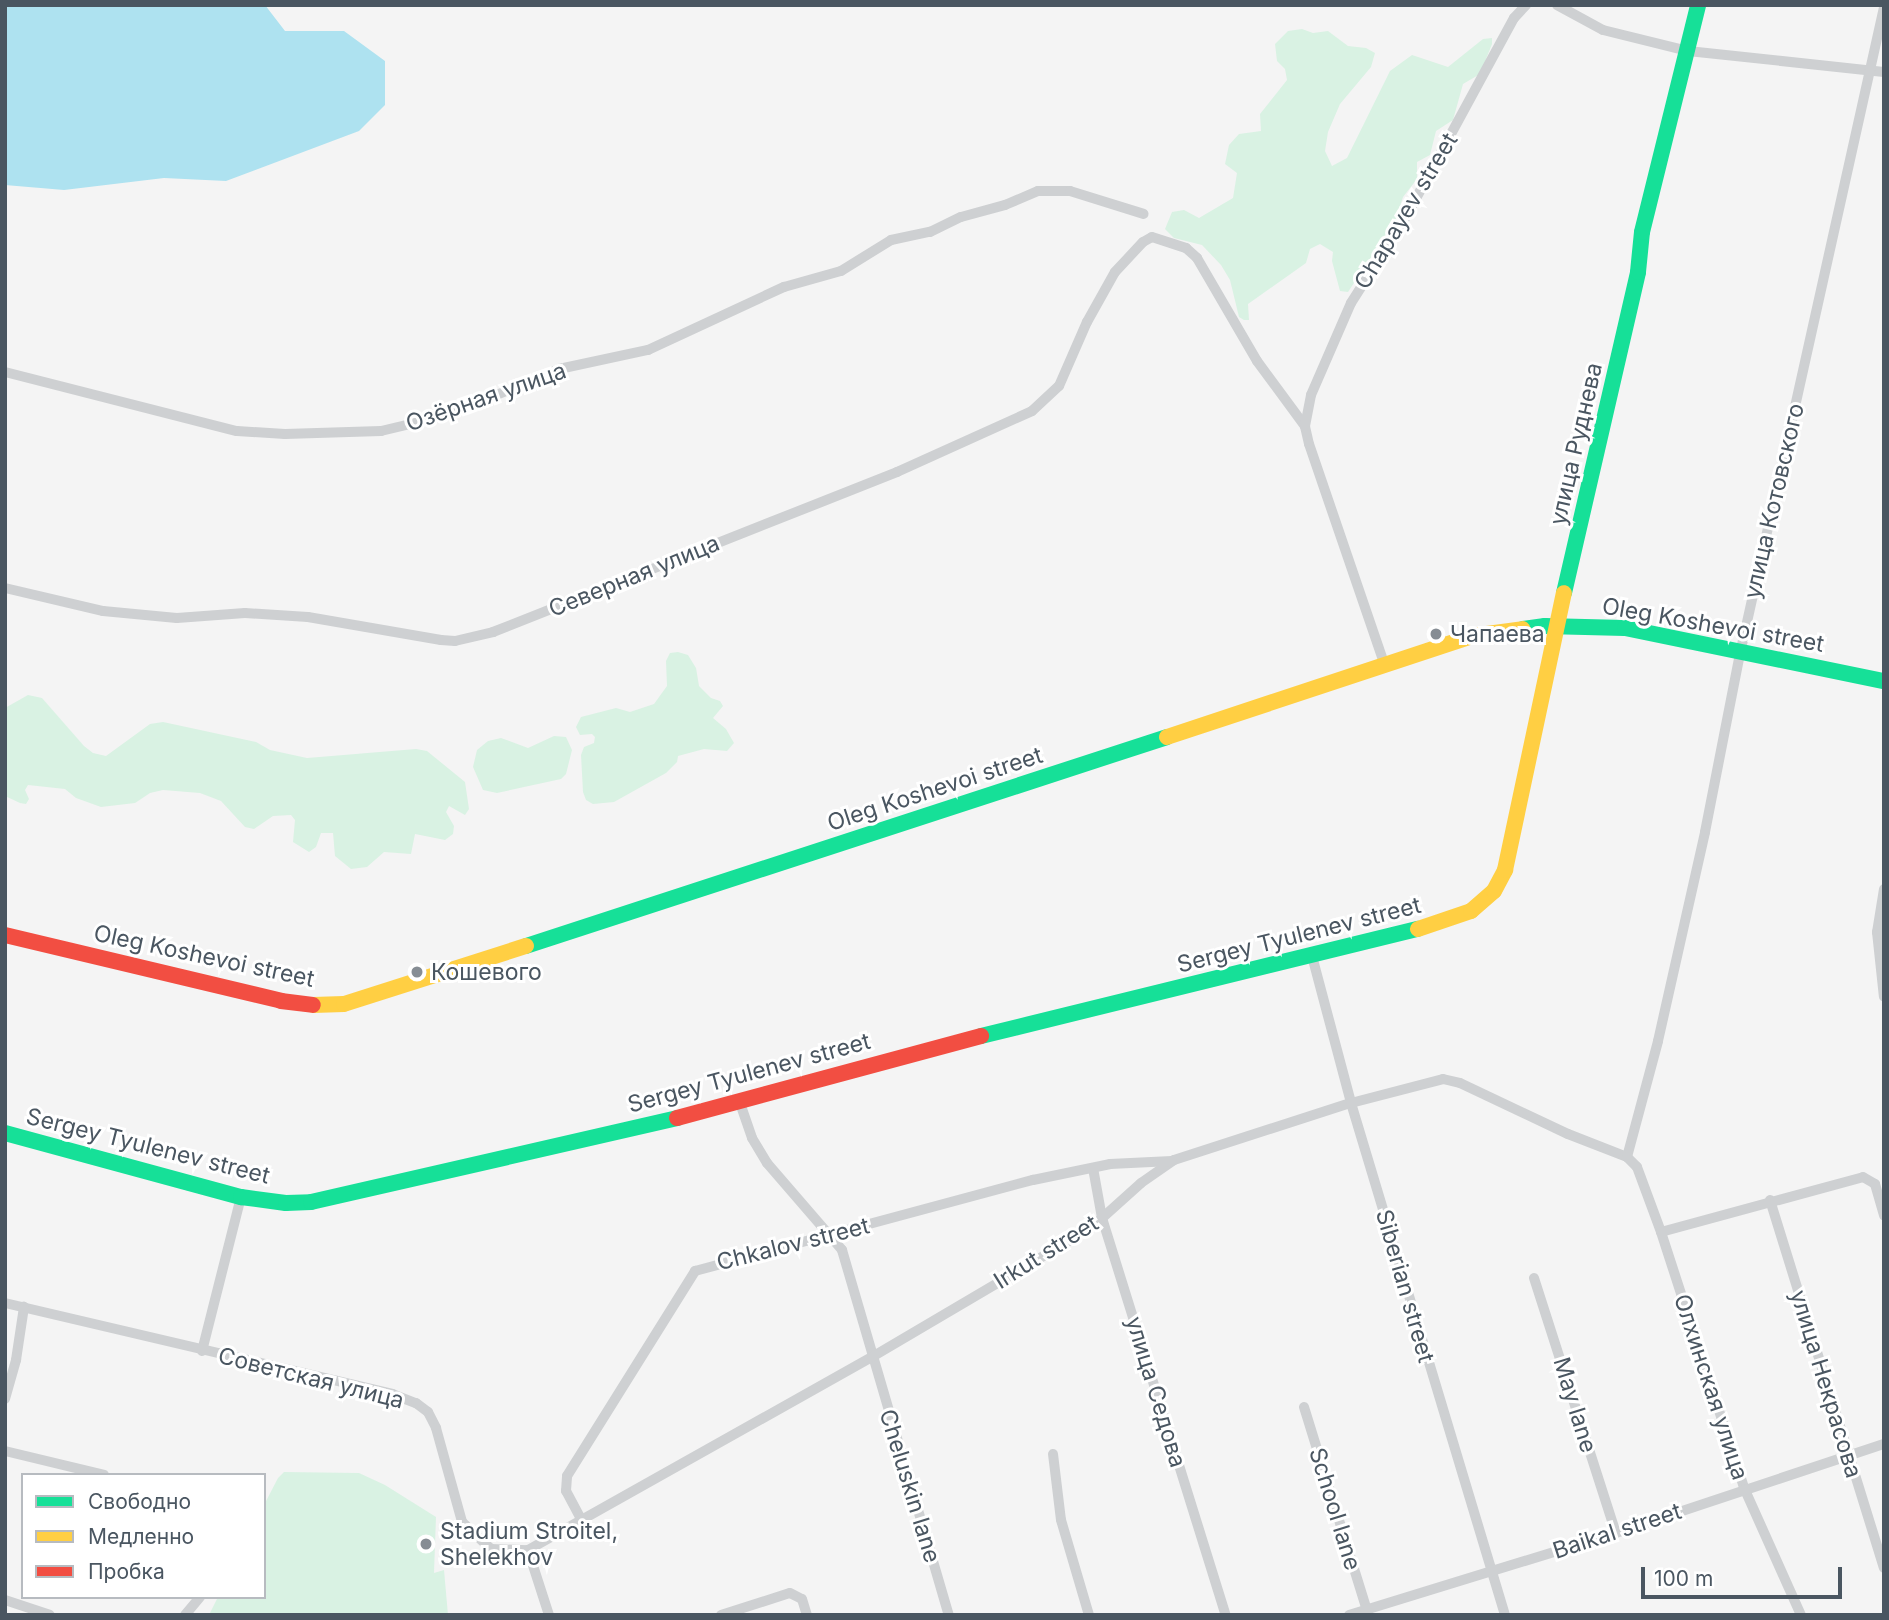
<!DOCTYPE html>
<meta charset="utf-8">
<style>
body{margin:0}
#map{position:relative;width:1889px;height:1620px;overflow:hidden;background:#f4f4f4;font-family:Inter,sans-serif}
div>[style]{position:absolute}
.green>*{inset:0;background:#d9f2e3}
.water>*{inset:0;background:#aee2f0}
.street>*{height:10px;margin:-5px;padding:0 5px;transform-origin:5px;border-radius:5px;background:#ced0d2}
.fast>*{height:16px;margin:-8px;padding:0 8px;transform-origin:8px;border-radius:8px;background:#16e098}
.slow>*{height:16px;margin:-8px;padding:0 8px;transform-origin:8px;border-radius:8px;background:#ffcf43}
.jam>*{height:16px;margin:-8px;padding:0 8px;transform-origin:8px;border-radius:8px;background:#f24e42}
.dots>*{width:19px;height:19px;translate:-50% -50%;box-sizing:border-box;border:4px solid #fff;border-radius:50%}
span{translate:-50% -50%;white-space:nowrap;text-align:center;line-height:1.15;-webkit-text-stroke:6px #fff;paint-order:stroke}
.street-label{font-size:23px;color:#4a5661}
.poi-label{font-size:23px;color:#4a5661}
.left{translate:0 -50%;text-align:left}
.frame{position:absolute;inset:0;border:7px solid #4a5661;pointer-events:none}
.legend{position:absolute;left:21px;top:1473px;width:245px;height:126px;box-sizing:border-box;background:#fff;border:2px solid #b7bbc0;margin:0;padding:9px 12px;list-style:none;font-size:21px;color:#4a5661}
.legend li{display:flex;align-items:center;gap:14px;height:35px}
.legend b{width:35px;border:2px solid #b7bbc0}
.scale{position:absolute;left:1641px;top:1567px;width:201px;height:32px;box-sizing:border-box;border:4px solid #4a5661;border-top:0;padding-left:9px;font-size:21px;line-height:24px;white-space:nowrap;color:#4a5661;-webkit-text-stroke:5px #fff;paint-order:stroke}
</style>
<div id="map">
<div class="green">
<i style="clip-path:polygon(1302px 29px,1313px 33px,1328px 31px,1348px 46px,1366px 48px,1375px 53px,1371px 67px,1340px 104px,1328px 132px,1325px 151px,1332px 166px,1347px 158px,1390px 71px,1412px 55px,1448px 67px,1483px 39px,1492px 38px,1492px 44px,1480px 74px,1463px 84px,1453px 120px,1436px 131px,1430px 155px,1417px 162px,1417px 179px,1403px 197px,1395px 221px,1348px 292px,1340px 291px,1332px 261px,1333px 252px,1320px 244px,1310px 249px,1306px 263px,1248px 304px,1249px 320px,1244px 320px,1239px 317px,1230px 280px,1221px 265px,1202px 245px,1174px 238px,1165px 229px,1172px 212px,1184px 210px,1199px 218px,1233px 198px,1237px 173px,1225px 164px,1229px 145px,1239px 134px,1261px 131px,1260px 114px,1287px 80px,1285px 69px,1277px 61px,1275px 44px,1288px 31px)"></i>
<i style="clip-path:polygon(678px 652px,688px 655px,696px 668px,699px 686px,711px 698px,720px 701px,723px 706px,713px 718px,726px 729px,734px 743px,727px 751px,704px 749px,678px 756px,677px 762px,666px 773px,614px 802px,593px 804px,586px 800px,583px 792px,581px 755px,584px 747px,594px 743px,595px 737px,592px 734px,580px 735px,576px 727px,581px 717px,616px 708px,630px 712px,654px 704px,667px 686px,666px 661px,670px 653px)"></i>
<i style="clip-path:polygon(28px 695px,42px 698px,84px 746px,93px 753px,106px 756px,150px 724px,163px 722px,256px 742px,270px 750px,307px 758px,416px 749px,427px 751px,465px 782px,469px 809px,465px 815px,449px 806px,446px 812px,454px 826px,453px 834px,445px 840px,415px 834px,411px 854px,384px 852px,367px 867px,351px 869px,335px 856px,333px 833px,321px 833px,316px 847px,309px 852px,293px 842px,295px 820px,291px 815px,273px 816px,254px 829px,245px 827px,221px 801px,200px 793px,163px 790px,150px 793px,135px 803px,101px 807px,76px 798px,65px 789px,28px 785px,25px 790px,29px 799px,26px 804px,20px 803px,5px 796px,5px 708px)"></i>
<i style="clip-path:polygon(554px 736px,566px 737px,572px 750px,566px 774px,561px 779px,497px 793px,483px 790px,473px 767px,477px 750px,488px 741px,501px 738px,528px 748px)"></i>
<i style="clip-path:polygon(284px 1472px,359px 1473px,385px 1485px,436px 1517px,434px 1573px,444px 1570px,448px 1615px,209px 1615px,218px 1597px,264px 1597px,264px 1505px,278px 1478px)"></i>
</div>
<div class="water">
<i style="clip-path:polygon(5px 5px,265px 5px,285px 31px,344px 31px,385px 61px,385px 105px,359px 131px,226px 181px,164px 178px,64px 190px,5px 185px)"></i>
</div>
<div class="street">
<i style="left:1557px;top:5px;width:52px;rotate:28.5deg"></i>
<i style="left:1603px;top:30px;width:88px;rotate:13.9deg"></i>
<i style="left:1688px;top:51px;width:197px;rotate:6.1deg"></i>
<i style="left:5px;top:372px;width:239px;rotate:14.3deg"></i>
<i style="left:237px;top:431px;width:48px;rotate:3.6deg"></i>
<i style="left:285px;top:434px;width:96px;rotate:-1.8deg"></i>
<i style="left:381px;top:431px;width:69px;rotate:-13.4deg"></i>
<i style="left:448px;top:415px;width:120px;rotate:-22.5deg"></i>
<i style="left:559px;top:369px;width:91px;rotate:-12.1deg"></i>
<i style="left:648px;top:350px;width:150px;rotate:-24.9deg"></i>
<i style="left:784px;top:287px;width:59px;rotate:-15.7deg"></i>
<i style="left:841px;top:271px;width:59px;rotate:-31.8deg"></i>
<i style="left:891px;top:240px;width:40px;rotate:-12deg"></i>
<i style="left:930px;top:232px;width:34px;rotate:-26deg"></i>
<i style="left:961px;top:217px;width:46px;rotate:-15.3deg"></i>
<i style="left:1005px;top:205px;width:36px;rotate:-23deg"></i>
<i style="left:1038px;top:191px;width:32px"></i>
<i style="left:1070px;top:191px;width:77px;rotate:17.3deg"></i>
<i style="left:5px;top:588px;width:101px;rotate:13.2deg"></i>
<i style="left:103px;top:611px;width:74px;rotate:5.4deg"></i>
<i style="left:177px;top:618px;width:68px;rotate:-4.2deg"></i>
<i style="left:245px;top:613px;width:63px;rotate:3.6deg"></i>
<i style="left:308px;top:617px;width:135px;rotate:9.8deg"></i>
<i style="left:441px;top:640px;width:14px;rotate:4deg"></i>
<i style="left:455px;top:641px;width:39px;rotate:-13deg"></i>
<i style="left:493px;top:632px;width:435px;rotate:-21.6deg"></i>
<i style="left:897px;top:472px;width:148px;rotate:-24.3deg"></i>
<i style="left:1032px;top:411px;width:37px;rotate:-43deg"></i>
<i style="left:1059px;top:386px;width:70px;rotate:-66.4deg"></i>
<i style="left:1087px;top:322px;width:57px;rotate:-60.8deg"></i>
<i style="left:1115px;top:272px;width:41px;rotate:-47deg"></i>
<i style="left:1143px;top:242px;width:10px;rotate:-29deg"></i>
<i style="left:1152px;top:237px;width:36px;rotate:18deg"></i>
<i style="left:1186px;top:248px;width:15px;rotate:42deg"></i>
<i style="left:1197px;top:258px;width:119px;rotate:59.8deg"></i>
<i style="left:1257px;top:361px;width:81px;rotate:53.6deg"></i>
<i style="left:1384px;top:663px;width:231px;rotate:-108.9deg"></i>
<i style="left:1309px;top:444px;width:18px;rotate:-103deg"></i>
<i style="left:1305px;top:426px;width:32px;rotate:-79deg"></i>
<i style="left:1311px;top:395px;width:100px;rotate:-66.5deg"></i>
<i style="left:1351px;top:303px;width:104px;rotate:-57.5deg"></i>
<i style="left:1407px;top:215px;width:224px;rotate:-61.5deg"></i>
<i style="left:1514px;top:18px;width:18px;rotate:-47deg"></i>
<i style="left:1884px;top:889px;width:44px;rotate:99.2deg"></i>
<i style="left:1877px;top:932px;width:65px;rotate:83.9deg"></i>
<i style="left:1312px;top:956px;width:152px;rotate:75.1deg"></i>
<i style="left:1351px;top:1103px;width:535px;rotate:73.26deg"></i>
<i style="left:740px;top:1103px;width:37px;rotate:71deg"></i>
<i style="left:752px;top:1138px;width:29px;rotate:59deg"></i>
<i style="left:767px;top:1163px;width:115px;rotate:49.2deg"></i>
<i style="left:842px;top:1250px;width:380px;rotate:73.7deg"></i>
<i style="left:1627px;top:1157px;width:120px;rotate:-75deg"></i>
<i style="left:1658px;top:1041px;width:214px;rotate:-77.3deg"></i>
<i style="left:1705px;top:832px;width:187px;rotate:-78.9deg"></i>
<i style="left:1741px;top:649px;width:658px;rotate:-77.44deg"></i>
<i style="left:1093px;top:1168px;width:51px;rotate:79.8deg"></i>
<i style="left:1102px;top:1218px;width:416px;rotate:72.7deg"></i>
<i style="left:1770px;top:1200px;width:385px;rotate:72.8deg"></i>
<i style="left:1661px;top:1232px;width:209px;rotate:-15.2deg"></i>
<i style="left:1863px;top:1177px;width:14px;rotate:30deg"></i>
<i style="left:1875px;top:1184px;width:33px;rotate:74deg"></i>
<i style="left:1534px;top:1278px;width:268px;rotate:72.2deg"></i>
<i style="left:5px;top:1303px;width:398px;rotate:13.2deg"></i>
<i style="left:392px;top:1394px;width:26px;rotate:21deg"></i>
<i style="left:416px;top:1403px;width:15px;rotate:37deg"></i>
<i style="left:428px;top:1412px;width:18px;rotate:63deg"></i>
<i style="left:436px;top:1428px;width:98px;rotate:74.5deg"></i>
<i style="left:462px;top:1522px;width:40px;rotate:43deg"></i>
<i style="left:491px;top:1549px;width:37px;rotate:2deg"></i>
<i style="left:528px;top:1550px;width:394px;rotate:-29.3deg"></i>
<i style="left:872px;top:1357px;width:254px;rotate:-30.5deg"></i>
<i style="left:1091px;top:1228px;width:67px;rotate:-42deg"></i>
<i style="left:1141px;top:1183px;width:40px;rotate:-34.9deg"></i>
<i style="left:1174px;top:1160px;width:186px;rotate:-17.9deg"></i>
<i style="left:1351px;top:1103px;width:95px;rotate:-14.6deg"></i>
<i style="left:1443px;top:1079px;width:17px;rotate:13deg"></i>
<i style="left:1460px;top:1083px;width:119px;rotate:25.3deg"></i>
<i style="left:1568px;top:1134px;width:63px;rotate:21.3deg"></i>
<i style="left:1627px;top:1157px;width:14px;rotate:45deg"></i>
<i style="left:1637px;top:1167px;width:69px;rotate:69.7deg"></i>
<i style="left:1661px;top:1232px;width:271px;rotate:72deg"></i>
<i style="left:1745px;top:1490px;width:137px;rotate:65.9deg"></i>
<i style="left:202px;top:1351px;width:159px;rotate:-75.8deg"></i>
<i style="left:5px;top:1399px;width:41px;rotate:-74.2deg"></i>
<i style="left:16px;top:1360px;width:54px;rotate:-81.4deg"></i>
<i style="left:1304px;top:1407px;width:213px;rotate:72.8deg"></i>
<i style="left:5px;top:1451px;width:102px;rotate:13.6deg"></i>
<i style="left:1053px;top:1454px;width:66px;rotate:83.1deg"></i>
<i style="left:1061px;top:1520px;width:99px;rotate:73.6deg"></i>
<i style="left:581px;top:1519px;width:32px;rotate:-118deg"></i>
<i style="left:566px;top:1491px;width:15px;rotate:-86deg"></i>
<i style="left:567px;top:1476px;width:242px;rotate:-58deg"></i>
<i style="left:695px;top:1271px;width:350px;rotate:-15.1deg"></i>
<i style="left:1033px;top:1180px;width:79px;rotate:-11.7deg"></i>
<i style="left:1110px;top:1164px;width:62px;rotate:-2.8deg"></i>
<i style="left:528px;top:1550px;width:68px;rotate:72.1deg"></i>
<i style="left:5px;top:1600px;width:47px;rotate:18.4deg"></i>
<i style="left:185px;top:1615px;width:23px;rotate:-50deg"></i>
<i style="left:721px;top:1615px;width:72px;rotate:-17.7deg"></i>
<i style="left:790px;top:1593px;width:13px;rotate:27deg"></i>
<i style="left:802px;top:1599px;width:17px;rotate:73deg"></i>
<i style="left:1349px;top:1615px;width:279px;rotate:-17.1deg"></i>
<i style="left:1616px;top:1533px;width:282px;rotate:-18.4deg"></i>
</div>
<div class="fast">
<i style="left:1564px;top:593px;width:329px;rotate:-77deg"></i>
<i style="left:1638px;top:272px;width:40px;rotate:-84.3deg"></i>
<i style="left:1642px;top:232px;width:234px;rotate:-76.1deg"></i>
<i style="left:1523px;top:629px;width:22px;rotate:-8deg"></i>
<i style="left:1545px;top:626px;width:80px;rotate:1.4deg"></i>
<i style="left:1625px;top:628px;width:264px;rotate:11.6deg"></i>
<i style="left:526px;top:946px;width:674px;rotate:-18.06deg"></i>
<i style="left:981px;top:1036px;width:450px;rotate:-13.8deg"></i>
<i style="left:5px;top:1133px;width:245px;rotate:15.2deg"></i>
<i style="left:241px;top:1197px;width:45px;rotate:7.6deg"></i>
<i style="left:286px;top:1203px;width:25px;rotate:-2deg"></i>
<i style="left:311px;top:1202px;width:376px;rotate:-12.9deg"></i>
</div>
<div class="slow">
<i style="left:1167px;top:737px;width:321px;rotate:-18.3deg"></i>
<i style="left:1472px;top:636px;width:51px;rotate:-7.8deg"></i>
<i style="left:1418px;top:929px;width:56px;rotate:-18.8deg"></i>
<i style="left:1471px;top:911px;width:30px;rotate:-41deg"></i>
<i style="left:1494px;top:891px;width:24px;rotate:-62deg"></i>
<i style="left:1505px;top:870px;width:283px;rotate:-78deg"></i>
<i style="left:313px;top:1005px;width:31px;rotate:-2deg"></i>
<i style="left:344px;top:1004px;width:191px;rotate:-17.7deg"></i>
</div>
<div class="jam">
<i style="left:5px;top:935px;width:284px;rotate:13.4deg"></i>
<i style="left:281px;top:1001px;width:32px;rotate:7deg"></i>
<i style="left:677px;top:1118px;width:315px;rotate:-15.1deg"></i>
</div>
<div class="dots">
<i style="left:1436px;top:634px;background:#868d94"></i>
<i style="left:417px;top:972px;background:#868d94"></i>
<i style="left:426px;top:1544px;background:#868d94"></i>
</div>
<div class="street-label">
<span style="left:1406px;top:211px;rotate:-59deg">Chapayev street</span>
<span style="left:486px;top:397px;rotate:-19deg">Озёрная улица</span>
<span style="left:1576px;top:444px;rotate:-77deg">улица Руднева</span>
<span style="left:1774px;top:501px;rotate:-77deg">улица Котовского</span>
<span style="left:634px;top:576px;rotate:-22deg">Северная улица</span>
<span style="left:1713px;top:625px;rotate:10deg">Oleg Koshevoi street</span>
<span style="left:935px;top:789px;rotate:-18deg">Oleg Koshevoi street</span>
<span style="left:1299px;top:935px;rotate:-14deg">Sergey Tyulenev street</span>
<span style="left:204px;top:956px;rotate:12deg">Oleg Koshevoi street</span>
<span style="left:749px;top:1073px;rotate:-15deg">Sergey Tyulenev street</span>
<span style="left:148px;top:1146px;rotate:14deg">Sergey Tyulenev street</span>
<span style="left:793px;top:1244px;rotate:-14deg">Chkalov street</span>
<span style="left:1046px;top:1252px;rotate:-32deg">Irkut street</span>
<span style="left:1405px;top:1286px;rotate:74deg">Siberian street</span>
<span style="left:311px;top:1378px;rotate:14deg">Советская улица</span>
<span style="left:1826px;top:1384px;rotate:73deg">улица Некрасова</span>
<span style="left:1711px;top:1387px;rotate:72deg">Олхинская улица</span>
<span style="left:1156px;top:1392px;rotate:73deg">улица Седова</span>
<span style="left:1575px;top:1405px;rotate:73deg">May lane</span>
<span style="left:910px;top:1486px;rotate:73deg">Cheluskin lane</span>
<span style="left:1335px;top:1509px;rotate:73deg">School lane</span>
<span style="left:1617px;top:1531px;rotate:-18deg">Baikal street</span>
</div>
<div class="poi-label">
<span class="left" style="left:1450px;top:634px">Чапаева</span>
<span class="left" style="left:431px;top:972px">Кошевого</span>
<span class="left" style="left:440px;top:1544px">Stadium Stroitel,<br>Shelekhov</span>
</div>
<div class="frame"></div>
<ul class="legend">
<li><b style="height:9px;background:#16e098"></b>Свободно</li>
<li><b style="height:9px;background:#ffcf43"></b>Медленно</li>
<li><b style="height:9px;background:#f24e42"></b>Пробка</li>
</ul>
<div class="scale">100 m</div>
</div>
